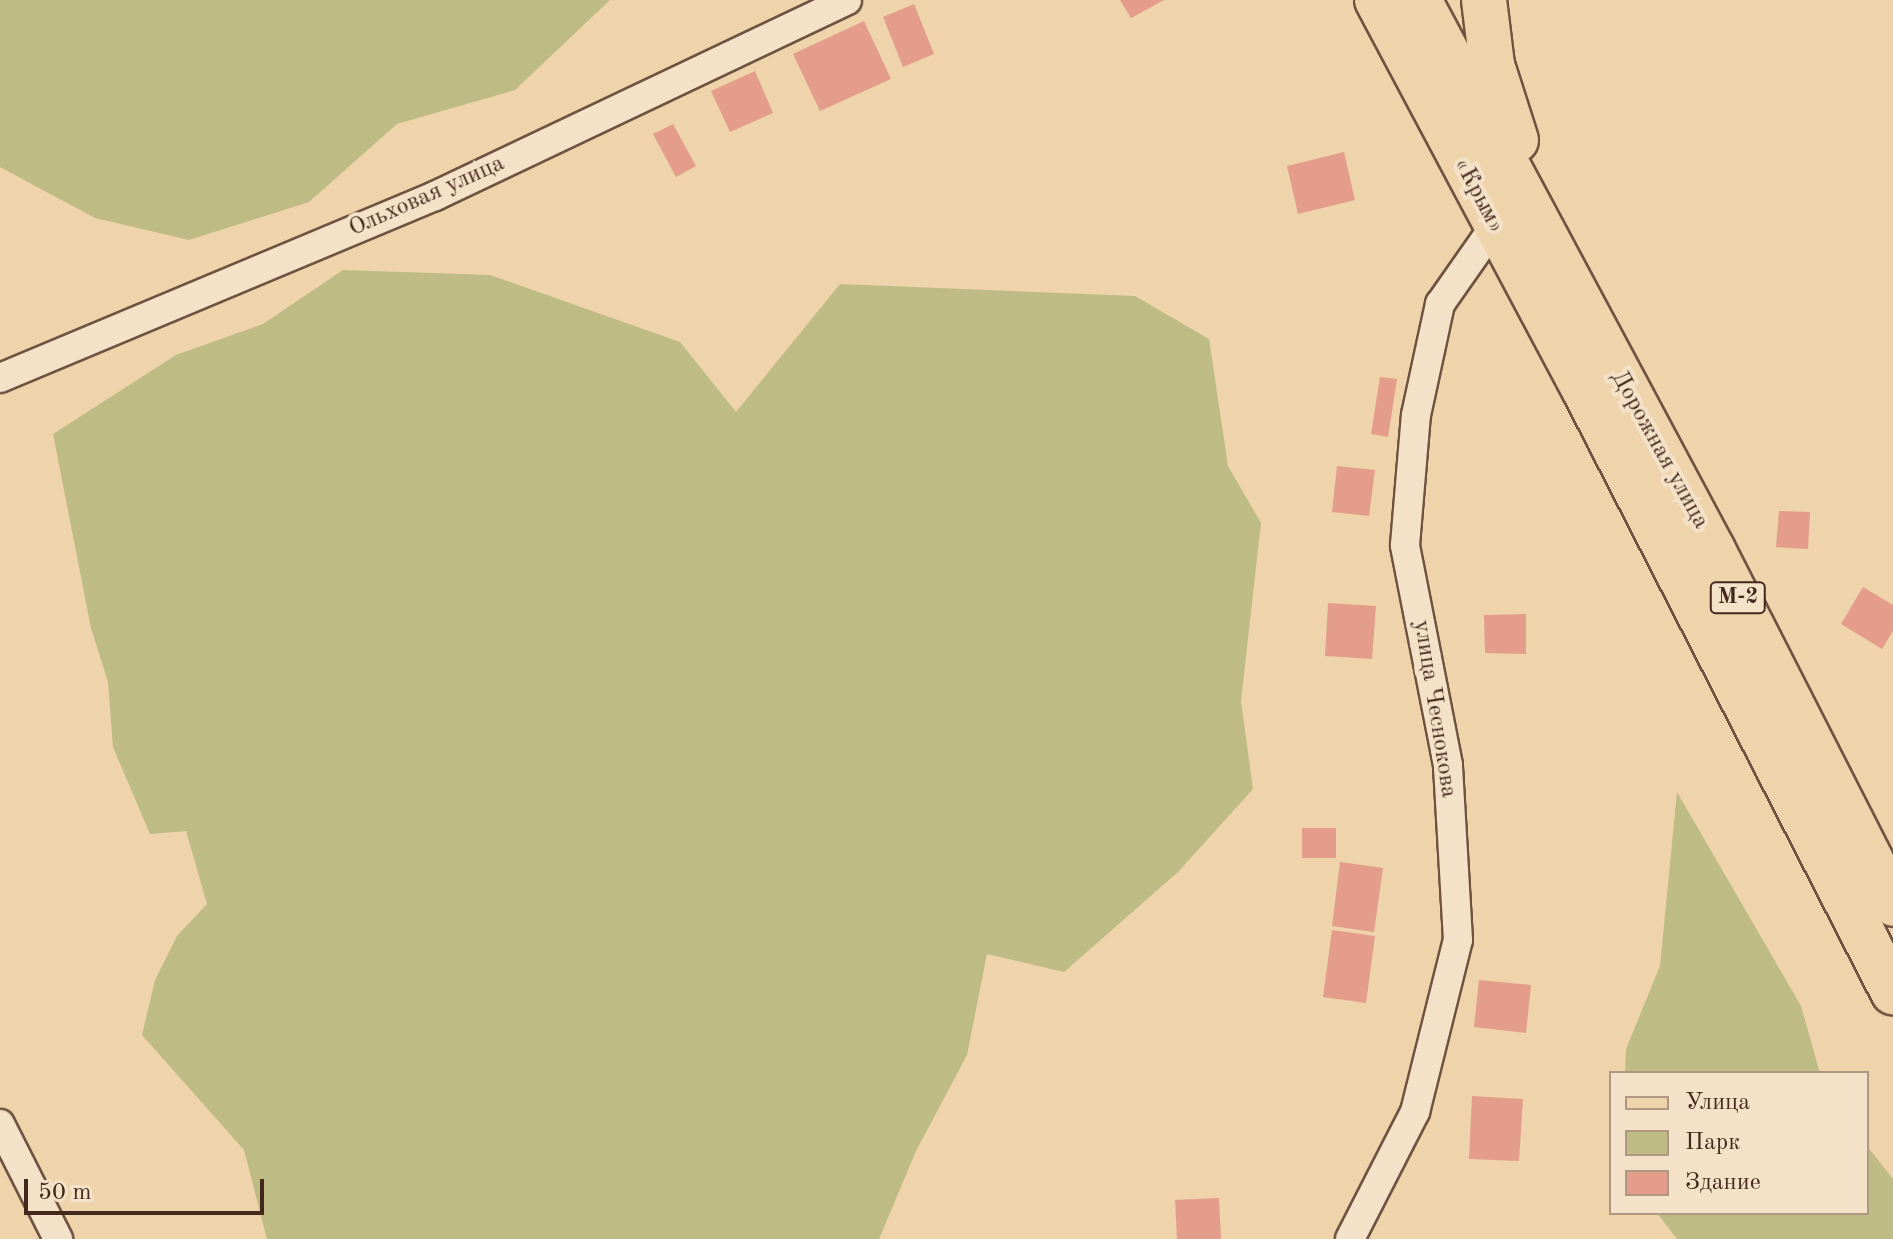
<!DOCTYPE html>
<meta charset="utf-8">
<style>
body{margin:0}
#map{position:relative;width:1893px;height:1239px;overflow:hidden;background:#eed3ab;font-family:"Old Standard TT",serif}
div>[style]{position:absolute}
.green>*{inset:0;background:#bebb85}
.building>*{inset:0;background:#e39d8a}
.roads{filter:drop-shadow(2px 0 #6e5340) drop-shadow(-2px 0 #6e5340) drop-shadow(0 2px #6e5340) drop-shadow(0 -2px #6e5340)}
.minor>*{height:28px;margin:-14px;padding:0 14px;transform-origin:14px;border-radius:14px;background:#f4e2c8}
.primary>*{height:44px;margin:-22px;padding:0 22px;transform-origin:22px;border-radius:22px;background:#eed3ab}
span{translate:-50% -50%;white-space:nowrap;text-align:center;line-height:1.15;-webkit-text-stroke:8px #f4e2c8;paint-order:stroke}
.shield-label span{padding:2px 6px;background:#f4e2c8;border:2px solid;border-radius:6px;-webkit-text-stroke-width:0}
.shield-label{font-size:22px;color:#44281c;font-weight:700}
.street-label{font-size:24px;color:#44281c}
.legend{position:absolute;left:1609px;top:1071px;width:260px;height:144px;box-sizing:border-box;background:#f4e2c8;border:2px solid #ae9883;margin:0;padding:10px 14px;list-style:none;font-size:24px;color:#44281c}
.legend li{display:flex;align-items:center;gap:16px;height:40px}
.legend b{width:40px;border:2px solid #ae9883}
.scale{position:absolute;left:24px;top:1179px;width:240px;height:36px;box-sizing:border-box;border:4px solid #44281c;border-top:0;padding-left:10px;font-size:24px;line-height:28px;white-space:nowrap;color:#44281c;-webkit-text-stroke:6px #f4e2c8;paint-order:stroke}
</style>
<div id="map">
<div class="green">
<i style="clip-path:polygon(0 0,610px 0,515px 90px,397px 124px,309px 202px,189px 240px,95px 218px,0 167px)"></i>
<i style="clip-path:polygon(343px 270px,490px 275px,680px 342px,736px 412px,840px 284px,1135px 296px,1209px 339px,1228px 466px,1261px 523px,1241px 701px,1253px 789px,1178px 872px,1064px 972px,987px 954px,967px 1055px,916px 1151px,879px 1239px,267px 1239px,244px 1150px,142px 1035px,155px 980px,177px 936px,207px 904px,186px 831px,150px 834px,113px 747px,108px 682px,91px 628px,53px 434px,176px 355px,263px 324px)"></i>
<i style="clip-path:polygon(1677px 792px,1801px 1006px,1820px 1073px,1625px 1073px,1626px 1049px,1660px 966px)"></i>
<i style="clip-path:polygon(1867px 1146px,1893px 1179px,1893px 1239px,1677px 1239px,1657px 1213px,1867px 1213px)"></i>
</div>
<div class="building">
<i style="clip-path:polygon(1120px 0,1164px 0,1131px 18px)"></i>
<i style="clip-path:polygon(914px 4px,934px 54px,903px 67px,883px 17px)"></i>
<i style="clip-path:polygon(864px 21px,891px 79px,820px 111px,793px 54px)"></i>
<i style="clip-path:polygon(755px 71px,773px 113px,730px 132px,711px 91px)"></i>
<i style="clip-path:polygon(673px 124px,696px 166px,676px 177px,653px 134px)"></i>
<i style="clip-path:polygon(1344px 152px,1355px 200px,1298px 214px,1287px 166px)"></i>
<i style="clip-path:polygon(1380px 377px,1397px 379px,1388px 437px,1371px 434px)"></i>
<i style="clip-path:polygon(1337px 466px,1375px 470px,1369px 516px,1332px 512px)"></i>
<i style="clip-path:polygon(1779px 511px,1810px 512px,1808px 549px,1776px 547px)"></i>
<i style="clip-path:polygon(1863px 587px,1893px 605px,1893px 631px,1882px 649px,1841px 624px)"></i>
<i style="clip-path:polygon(1328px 603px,1376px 606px,1372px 659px,1325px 656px)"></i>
<i style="clip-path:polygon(1526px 614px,1526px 654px,1485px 653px,1484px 615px)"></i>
<i style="clip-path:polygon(1302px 828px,1336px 828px,1336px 858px,1302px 858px)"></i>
<i style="clip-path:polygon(1340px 862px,1383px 868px,1374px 932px,1332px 926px)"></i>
<i style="clip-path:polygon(1332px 930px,1375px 936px,1366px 1003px,1323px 997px)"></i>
<i style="clip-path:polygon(1479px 980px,1531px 985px,1526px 1033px,1474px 1027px)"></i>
<i style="clip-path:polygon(1472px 1096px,1523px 1099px,1519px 1161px,1469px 1159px)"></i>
<i style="clip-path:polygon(1219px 1198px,1221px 1239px,1177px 1239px,1175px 1200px)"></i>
</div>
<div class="roads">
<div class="minor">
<i style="left:0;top:378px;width:472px;rotate:-22.7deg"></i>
<i style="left:435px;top:196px;width:456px;rotate:-25.4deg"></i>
<i style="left:0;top:1124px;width:129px;rotate:63.2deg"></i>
<i style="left:1350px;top:1239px;width:143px;rotate:-62.9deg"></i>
<i style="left:1415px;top:1112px;width:177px;rotate:-76deg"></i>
<i style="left:1458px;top:940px;width:175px;rotate:-93.3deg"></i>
<i style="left:1448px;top:765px;width:224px;rotate:-101.1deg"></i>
<i style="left:1405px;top:545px;width:130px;rotate:-85.2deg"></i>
<i style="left:1416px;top:415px;width:114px;rotate:-77.8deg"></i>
<i style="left:1440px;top:304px;width:94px;rotate:-55deg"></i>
</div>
<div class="primary">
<i style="left:1377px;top:0;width:441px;rotate:62deg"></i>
<i style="left:1584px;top:389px;width:678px;rotate:62.87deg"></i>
<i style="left:1419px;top:0;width:624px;rotate:61.87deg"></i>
<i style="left:1713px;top:550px;width:397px;rotate:63deg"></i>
<i style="left:1484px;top:0;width:65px;rotate:83deg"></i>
<i style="left:1492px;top:65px;width:79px;rotate:72.3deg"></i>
</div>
</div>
<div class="shield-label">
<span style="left:1738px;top:598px">М-2</span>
</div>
<div class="street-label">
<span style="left:1478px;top:196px;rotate:62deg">«Крым»</span>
<span style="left:427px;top:197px;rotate:-24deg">Ольховая улица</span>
<span style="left:1659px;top:450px;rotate:61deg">Дорожная улица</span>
<span style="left:1434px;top:709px;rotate:81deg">улица Чеснокова</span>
</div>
<ul class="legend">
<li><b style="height:10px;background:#eed3ab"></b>Улица</li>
<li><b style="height:22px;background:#bebb85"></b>Парк</li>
<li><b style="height:22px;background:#e39d8a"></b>Здание</li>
</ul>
<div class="scale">50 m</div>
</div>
